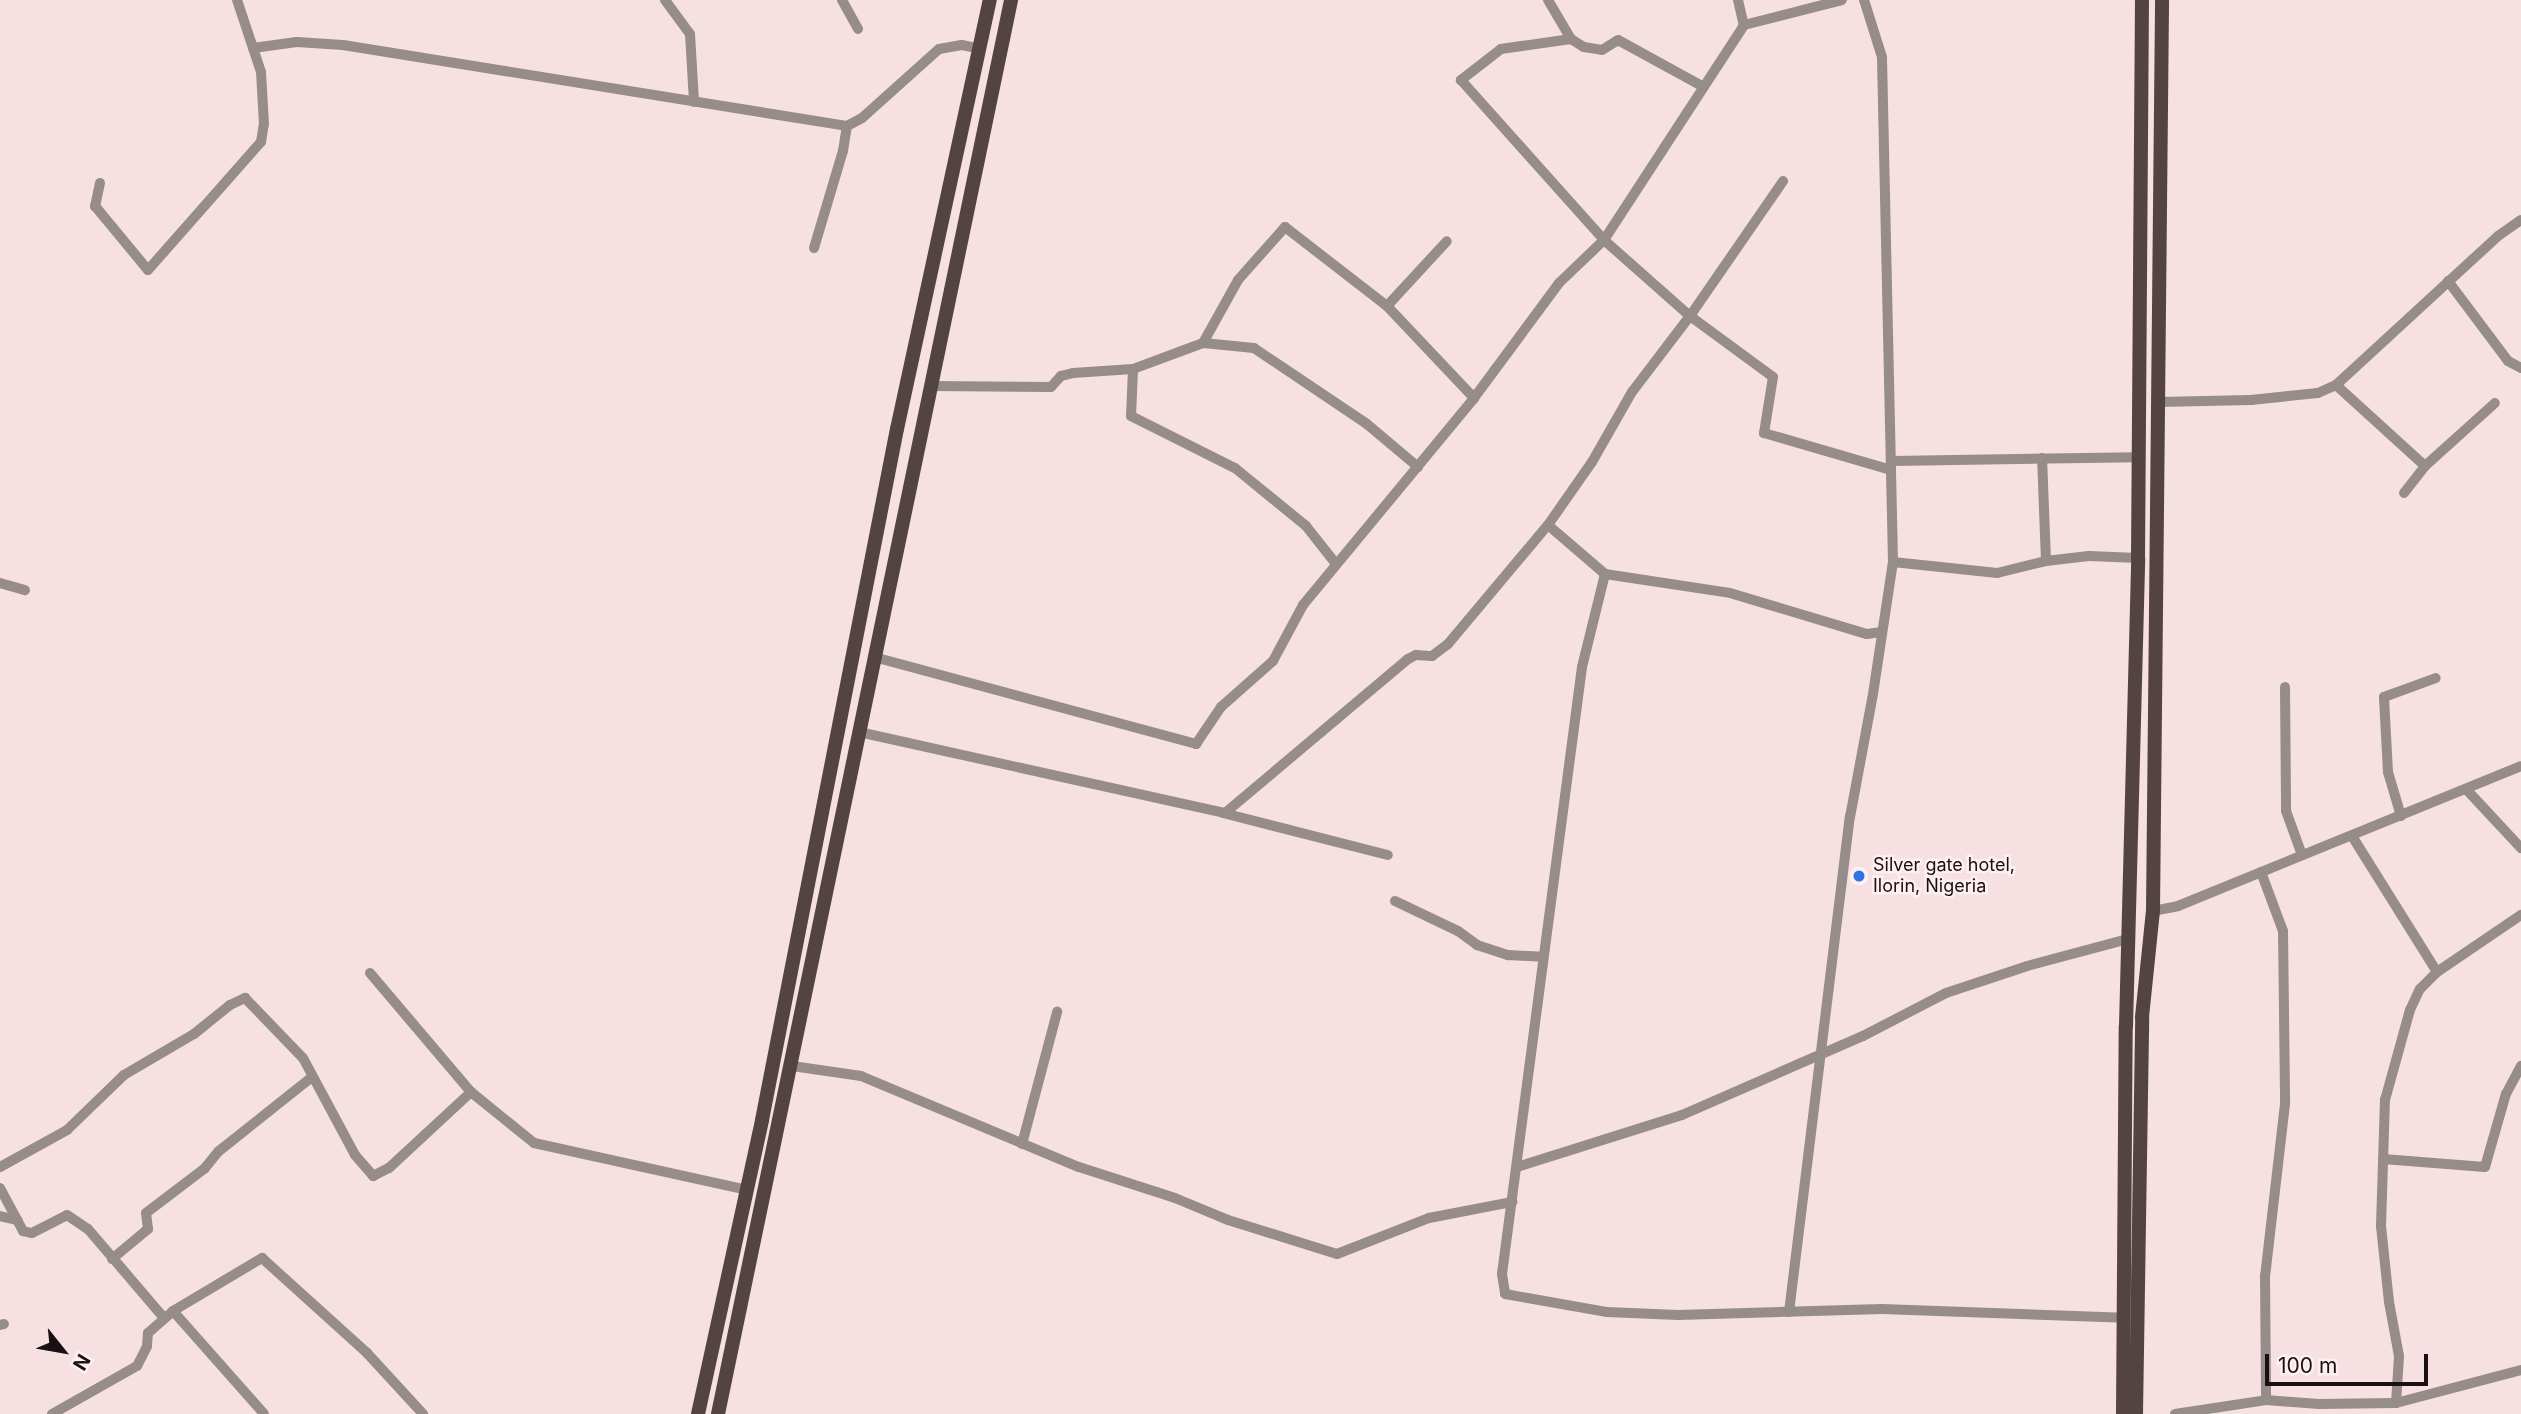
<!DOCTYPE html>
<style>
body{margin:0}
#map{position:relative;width:2521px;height:1414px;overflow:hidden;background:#f7e0e2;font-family:Inter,sans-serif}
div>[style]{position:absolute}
.minor>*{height:10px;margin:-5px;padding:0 5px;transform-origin:5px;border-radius:5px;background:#968c8a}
.major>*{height:14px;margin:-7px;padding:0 7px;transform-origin:7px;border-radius:7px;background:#544441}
.dots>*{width:19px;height:19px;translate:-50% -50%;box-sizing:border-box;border:4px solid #feeff1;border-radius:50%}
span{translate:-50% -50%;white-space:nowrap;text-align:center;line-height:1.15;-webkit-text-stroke:5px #feeff1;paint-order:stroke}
.poi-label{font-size:18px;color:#181012}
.left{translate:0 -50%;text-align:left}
.north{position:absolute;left:28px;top:1316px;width:70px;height:70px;-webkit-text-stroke:5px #feeff1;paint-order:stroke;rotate:121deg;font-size:19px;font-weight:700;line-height:28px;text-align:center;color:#181012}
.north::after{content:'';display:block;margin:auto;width:24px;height:32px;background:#181012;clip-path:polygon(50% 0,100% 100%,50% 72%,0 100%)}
.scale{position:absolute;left:2265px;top:1354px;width:163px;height:32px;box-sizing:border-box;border:4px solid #181012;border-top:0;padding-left:9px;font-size:21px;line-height:24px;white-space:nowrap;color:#181012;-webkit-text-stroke:5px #feeff1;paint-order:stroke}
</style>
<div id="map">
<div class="minor">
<i style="left:665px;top:0;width:42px;rotate:53.7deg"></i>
<i style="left:690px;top:34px;width:68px;rotate:86.6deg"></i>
<i style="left:842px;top:0;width:33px;rotate:61deg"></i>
<i style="left:1548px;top:0;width:45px;rotate:59.5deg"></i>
<i style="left:1571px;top:39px;width:15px;rotate:32deg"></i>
<i style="left:1584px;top:47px;width:18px;rotate:9deg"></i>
<i style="left:1602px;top:50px;width:19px;rotate:-32deg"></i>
<i style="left:1618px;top:40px;width:96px;rotate:28.7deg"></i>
<i style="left:1738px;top:0;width:26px;rotate:77deg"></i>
<i style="left:1571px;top:39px;width:71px;rotate:171.9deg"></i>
<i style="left:1501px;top:49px;width:51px;rotate:142.2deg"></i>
<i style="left:1461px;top:80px;width:215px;rotate:48.2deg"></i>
<i style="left:1604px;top:240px;width:115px;rotate:41.5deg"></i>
<i style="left:1690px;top:316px;width:103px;rotate:36.3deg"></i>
<i style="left:1773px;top:377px;width:57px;rotate:99.1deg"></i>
<i style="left:1764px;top:433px;width:132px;rotate:16.2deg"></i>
<i style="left:253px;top:48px;width:44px;rotate:-7.8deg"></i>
<i style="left:297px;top:42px;width:46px;rotate:3.7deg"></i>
<i style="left:343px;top:45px;width:510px;rotate:9.13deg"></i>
<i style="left:100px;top:183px;width:24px;rotate:102deg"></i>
<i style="left:95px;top:206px;width:83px;rotate:50.4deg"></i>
<i style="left:148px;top:270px;width:171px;rotate:-48.6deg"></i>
<i style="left:261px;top:142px;width:18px;rotate:-81deg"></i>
<i style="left:264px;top:124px;width:52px;rotate:-93.3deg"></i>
<i style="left:261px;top:72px;width:76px;rotate:-108.4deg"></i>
<i style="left:814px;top:248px;width:101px;rotate:-73.4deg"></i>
<i style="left:843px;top:151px;width:25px;rotate:-81deg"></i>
<i style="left:847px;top:126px;width:17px;rotate:-28deg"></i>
<i style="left:862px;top:118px;width:103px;rotate:-41.9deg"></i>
<i style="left:939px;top:49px;width:23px;rotate:-10deg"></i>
<i style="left:962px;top:45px;width:19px;rotate:12deg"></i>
<i style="left:2448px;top:281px;width:100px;rotate:53.1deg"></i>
<i style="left:2508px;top:361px;width:15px;rotate:28deg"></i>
<i style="left:1387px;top:306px;width:88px;rotate:-47.3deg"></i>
<i style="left:1203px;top:343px;width:75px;rotate:159.6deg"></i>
<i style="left:1133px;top:369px;width:47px;rotate:92.4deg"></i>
<i style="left:1131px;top:416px;width:116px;rotate:26.6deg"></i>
<i style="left:1235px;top:468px;width:92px;rotate:39.2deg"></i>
<i style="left:1306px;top:526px;width:48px;rotate:51.7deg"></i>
<i style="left:2336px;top:385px;width:120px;rotate:42.3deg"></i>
<i style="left:931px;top:386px;width:120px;rotate:0.5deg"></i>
<i style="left:1051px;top:387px;width:15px;rotate:-48deg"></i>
<i style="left:1061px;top:376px;width:12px;rotate:-14deg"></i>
<i style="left:1073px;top:373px;width:60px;rotate:-3.8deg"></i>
<i style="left:2158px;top:402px;width:93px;rotate:-1.2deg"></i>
<i style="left:2251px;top:400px;width:67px;rotate:-6deg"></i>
<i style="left:2318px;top:393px;width:20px;rotate:-24deg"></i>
<i style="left:2336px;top:385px;width:220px;rotate:-42.6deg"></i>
<i style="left:2498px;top:236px;width:28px;rotate:-35deg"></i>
<i style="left:1891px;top:461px;width:246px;rotate:-0.9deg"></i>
<i style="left:1418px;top:467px;width:67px;rotate:-139.9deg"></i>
<i style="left:1367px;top:424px;width:136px;rotate:-146.1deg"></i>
<i style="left:1254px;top:348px;width:51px;rotate:-174.4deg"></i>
<i style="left:1203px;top:343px;width:72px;rotate:-60.9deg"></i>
<i style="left:1238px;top:280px;width:71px;rotate:-48.4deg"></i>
<i style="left:1285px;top:227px;width:129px;rotate:37.8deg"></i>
<i style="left:1387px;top:306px;width:127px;rotate:46.6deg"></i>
<i style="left:2404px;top:493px;width:34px;rotate:-52deg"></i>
<i style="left:2425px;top:466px;width:94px;rotate:-42deg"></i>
<i style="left:1548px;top:525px;width:75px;rotate:40.7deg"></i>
<i style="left:1605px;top:574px;width:126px;rotate:8.6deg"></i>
<i style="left:1730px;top:593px;width:143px;rotate:16.7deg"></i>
<i style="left:1867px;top:634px;width:15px;rotate:-8deg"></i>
<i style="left:2046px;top:561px;width:43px;rotate:-6.6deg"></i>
<i style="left:2089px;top:556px;width:49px;rotate:2.3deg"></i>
<i style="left:1893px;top:562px;width:105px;rotate:6deg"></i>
<i style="left:1997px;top:573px;width:50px;rotate:-13.8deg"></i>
<i style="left:2046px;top:561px;width:103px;rotate:-92.2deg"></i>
<i style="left:1605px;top:574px;width:96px;rotate:103.9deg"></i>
<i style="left:1582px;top:667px;width:612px;rotate:97.51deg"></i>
<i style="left:1502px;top:1274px;width:20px;rotate:81deg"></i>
<i style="left:1505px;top:1294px;width:104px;rotate:10deg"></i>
<i style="left:1607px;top:1312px;width:71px;rotate:2.4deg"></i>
<i style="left:1678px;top:1315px;width:204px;rotate:-1.7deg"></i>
<i style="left:1882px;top:1309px;width:242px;rotate:2.1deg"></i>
<i style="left:0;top:583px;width:26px;rotate:16deg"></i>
<i style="left:874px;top:657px;width:334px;rotate:15.1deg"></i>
<i style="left:1196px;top:744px;width:45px;rotate:-56deg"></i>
<i style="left:1221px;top:707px;width:69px;rotate:-41.5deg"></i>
<i style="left:1273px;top:661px;width:64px;rotate:-61.8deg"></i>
<i style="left:1303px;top:605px;width:268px;rotate:-50.4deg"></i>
<i style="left:1474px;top:398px;width:143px;rotate:-53.5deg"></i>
<i style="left:1559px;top:283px;width:62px;rotate:-43.7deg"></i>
<i style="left:1604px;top:240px;width:257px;rotate:-56.9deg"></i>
<i style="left:1744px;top:25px;width:101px;rotate:-14.3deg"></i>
<i style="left:2285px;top:687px;width:124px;rotate:89.5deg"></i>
<i style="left:2286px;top:811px;width:47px;rotate:70deg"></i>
<i style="left:859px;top:732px;width:373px;rotate:12.5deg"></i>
<i style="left:1223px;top:813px;width:170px;rotate:14.3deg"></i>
<i style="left:2466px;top:789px;width:81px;rotate:47deg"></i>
<i style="left:1225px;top:813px;width:239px;rotate:-40.1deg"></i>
<i style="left:1408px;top:659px;width:9px;rotate:-27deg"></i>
<i style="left:1416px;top:655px;width:16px;rotate:4deg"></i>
<i style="left:1432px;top:656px;width:20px;rotate:-37deg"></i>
<i style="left:1448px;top:644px;width:155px;rotate:-50deg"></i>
<i style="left:1548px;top:525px;width:77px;rotate:-55.1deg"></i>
<i style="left:1592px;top:462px;width:81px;rotate:-60.3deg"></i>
<i style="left:1632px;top:392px;width:96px;rotate:-52.7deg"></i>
<i style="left:1690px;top:316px;width:164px;rotate:-55.4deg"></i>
<i style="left:2401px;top:816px;width:46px;rotate:-106.5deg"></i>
<i style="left:2388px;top:772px;width:75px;rotate:-93.1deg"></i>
<i style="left:2384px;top:697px;width:55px;rotate:-20.1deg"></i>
<i style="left:2352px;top:836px;width:160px;rotate:58deg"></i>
<i style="left:2261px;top:872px;width:63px;rotate:69.6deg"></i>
<i style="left:2283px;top:931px;width:173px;rotate:89.3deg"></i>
<i style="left:2285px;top:1104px;width:173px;rotate:96.6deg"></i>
<i style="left:2265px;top:1276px;width:124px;rotate:89.5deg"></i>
<i style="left:1395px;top:901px;width:70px;rotate:25.5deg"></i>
<i style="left:1458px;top:931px;width:24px;rotate:36deg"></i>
<i style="left:1477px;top:945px;width:33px;rotate:18deg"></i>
<i style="left:1508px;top:955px;width:34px;rotate:3deg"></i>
<i style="left:2153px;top:911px;width:25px;rotate:-11deg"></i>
<i style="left:2178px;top:906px;width:370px;rotate:-22.2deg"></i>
<i style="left:370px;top:973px;width:156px;rotate:49.7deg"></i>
<i style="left:792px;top:1066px;width:70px;rotate:8.2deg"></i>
<i style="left:861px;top:1076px;width:236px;rotate:22.7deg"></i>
<i style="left:1079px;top:1167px;width:101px;rotate:17.9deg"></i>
<i style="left:1175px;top:1198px;width:57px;rotate:22.5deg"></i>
<i style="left:1228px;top:1220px;width:114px;rotate:17.3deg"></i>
<i style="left:1337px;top:1254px;width:99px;rotate:-21.4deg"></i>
<i style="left:1429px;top:1218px;width:85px;rotate:-10.9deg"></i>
<i style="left:1022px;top:1144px;width:137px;rotate:-75.1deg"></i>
<i style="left:2383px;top:1159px;width:102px;rotate:4.5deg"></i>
<i style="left:2485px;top:1167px;width:76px;rotate:-74deg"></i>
<i style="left:2506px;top:1094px;width:32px;rotate:-62deg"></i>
<i style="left:0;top:1167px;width:77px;rotate:-28.9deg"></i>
<i style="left:67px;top:1130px;width:79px;rotate:-44deg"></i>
<i style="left:124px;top:1075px;width:81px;rotate:-30.4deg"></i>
<i style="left:194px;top:1034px;width:46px;rotate:-38.9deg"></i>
<i style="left:230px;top:1005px;width:17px;rotate:-25deg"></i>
<i style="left:245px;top:998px;width:83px;rotate:46deg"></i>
<i style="left:303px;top:1058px;width:110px;rotate:61.8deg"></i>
<i style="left:355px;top:1155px;width:28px;rotate:49deg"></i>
<i style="left:373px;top:1176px;width:18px;rotate:-27deg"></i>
<i style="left:389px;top:1168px;width:112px;rotate:-42.8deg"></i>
<i style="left:471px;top:1092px;width:81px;rotate:39deg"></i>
<i style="left:534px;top:1143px;width:218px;rotate:12.4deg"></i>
<i style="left:1517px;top:1167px;width:173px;rotate:-17.5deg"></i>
<i style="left:1682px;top:1115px;width:197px;rotate:-23.6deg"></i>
<i style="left:1863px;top:1036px;width:93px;rotate:-27.4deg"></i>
<i style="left:1946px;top:993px;width:85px;rotate:-18.4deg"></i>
<i style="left:2027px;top:966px;width:105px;rotate:-15deg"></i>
<i style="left:0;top:1188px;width:49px;rotate:61.9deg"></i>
<i style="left:23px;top:1231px;width:9px;rotate:13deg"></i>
<i style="left:32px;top:1233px;width:39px;rotate:-27deg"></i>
<i style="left:67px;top:1215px;width:25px;rotate:34deg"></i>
<i style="left:88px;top:1229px;width:117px;rotate:49.5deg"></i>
<i style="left:0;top:1216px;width:18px;rotate:13deg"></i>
<i style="left:112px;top:1259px;width:47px;rotate:-39.8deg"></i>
<i style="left:148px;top:1229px;width:16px;rotate:-97deg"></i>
<i style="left:146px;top:1213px;width:74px;rotate:-37.3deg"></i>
<i style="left:205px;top:1168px;width:22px;rotate:-51deg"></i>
<i style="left:219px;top:1151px;width:119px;rotate:-38.5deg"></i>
<i style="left:173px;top:1311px;width:104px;rotate:-30.8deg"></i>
<i style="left:262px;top:1258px;width:142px;rotate:42.1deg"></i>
<i style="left:367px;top:1353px;width:83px;rotate:47.4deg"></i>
<i style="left:1789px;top:1312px;width:499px;rotate:-83deg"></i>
<i style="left:1850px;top:817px;width:125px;rotate:-79.4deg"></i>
<i style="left:1873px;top:694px;width:134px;rotate:-81.4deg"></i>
<i style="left:1893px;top:562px;width:505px;rotate:-91.25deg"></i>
<i style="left:1882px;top:57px;width:60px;rotate:-107.5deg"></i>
<i style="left:0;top:1325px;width:4px;rotate:-14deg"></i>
<i style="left:2396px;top:1403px;width:47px;rotate:-86.3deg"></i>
<i style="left:2399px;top:1356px;width:55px;rotate:-100.5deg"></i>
<i style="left:2389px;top:1302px;width:76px;rotate:-96deg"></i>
<i style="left:2381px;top:1226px;width:126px;rotate:-88.2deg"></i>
<i style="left:2385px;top:1100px;width:93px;rotate:-74.5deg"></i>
<i style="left:2410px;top:1010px;width:23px;rotate:-65deg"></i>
<i style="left:2420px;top:989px;width:24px;rotate:-45deg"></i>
<i style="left:2437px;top:972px;width:102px;rotate:-34.2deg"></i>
<i style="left:52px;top:1414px;width:98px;rotate:-29.5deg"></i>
<i style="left:137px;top:1366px;width:22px;rotate:-63deg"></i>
<i style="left:147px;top:1346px;width:13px;rotate:-86deg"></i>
<i style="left:148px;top:1333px;width:33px;rotate:-41deg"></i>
<i style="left:173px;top:1311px;width:137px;rotate:48.5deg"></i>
<i style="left:2175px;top:1414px;width:92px;rotate:-8.7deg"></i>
<i style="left:2266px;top:1400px;width:53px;rotate:4.3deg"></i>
<i style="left:2319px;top:1404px;width:77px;rotate:-0.7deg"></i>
<i style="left:2396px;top:1403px;width:129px;rotate:-14.8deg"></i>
</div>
<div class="major">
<i style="left:698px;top:1414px;width:301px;rotate:-77.7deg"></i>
<i style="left:762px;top:1120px;width:704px;rotate:-78.95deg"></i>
<i style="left:897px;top:429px;width:439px;rotate:-77.8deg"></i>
<i style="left:718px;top:1414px;width:1444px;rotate:-78.29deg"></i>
<i style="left:2123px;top:1414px;width:388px;rotate:-89.6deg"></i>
<i style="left:2126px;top:1026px;width:468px;rotate:-88.5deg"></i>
<i style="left:2138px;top:558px;width:558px;rotate:-89.59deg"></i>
<i style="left:2136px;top:1414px;width:397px;rotate:-89.1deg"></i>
<i style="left:2142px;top:1017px;width:107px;rotate:-84.1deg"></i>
<i style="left:2153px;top:911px;width:911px;rotate:-89.43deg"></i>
</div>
<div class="dots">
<i style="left:1859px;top:876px;background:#3075e2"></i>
</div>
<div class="poi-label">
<span class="left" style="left:1873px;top:876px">Silver gate hotel,<br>Ilorin, Nigeria</span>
</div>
<div class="north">N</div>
<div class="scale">100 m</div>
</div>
